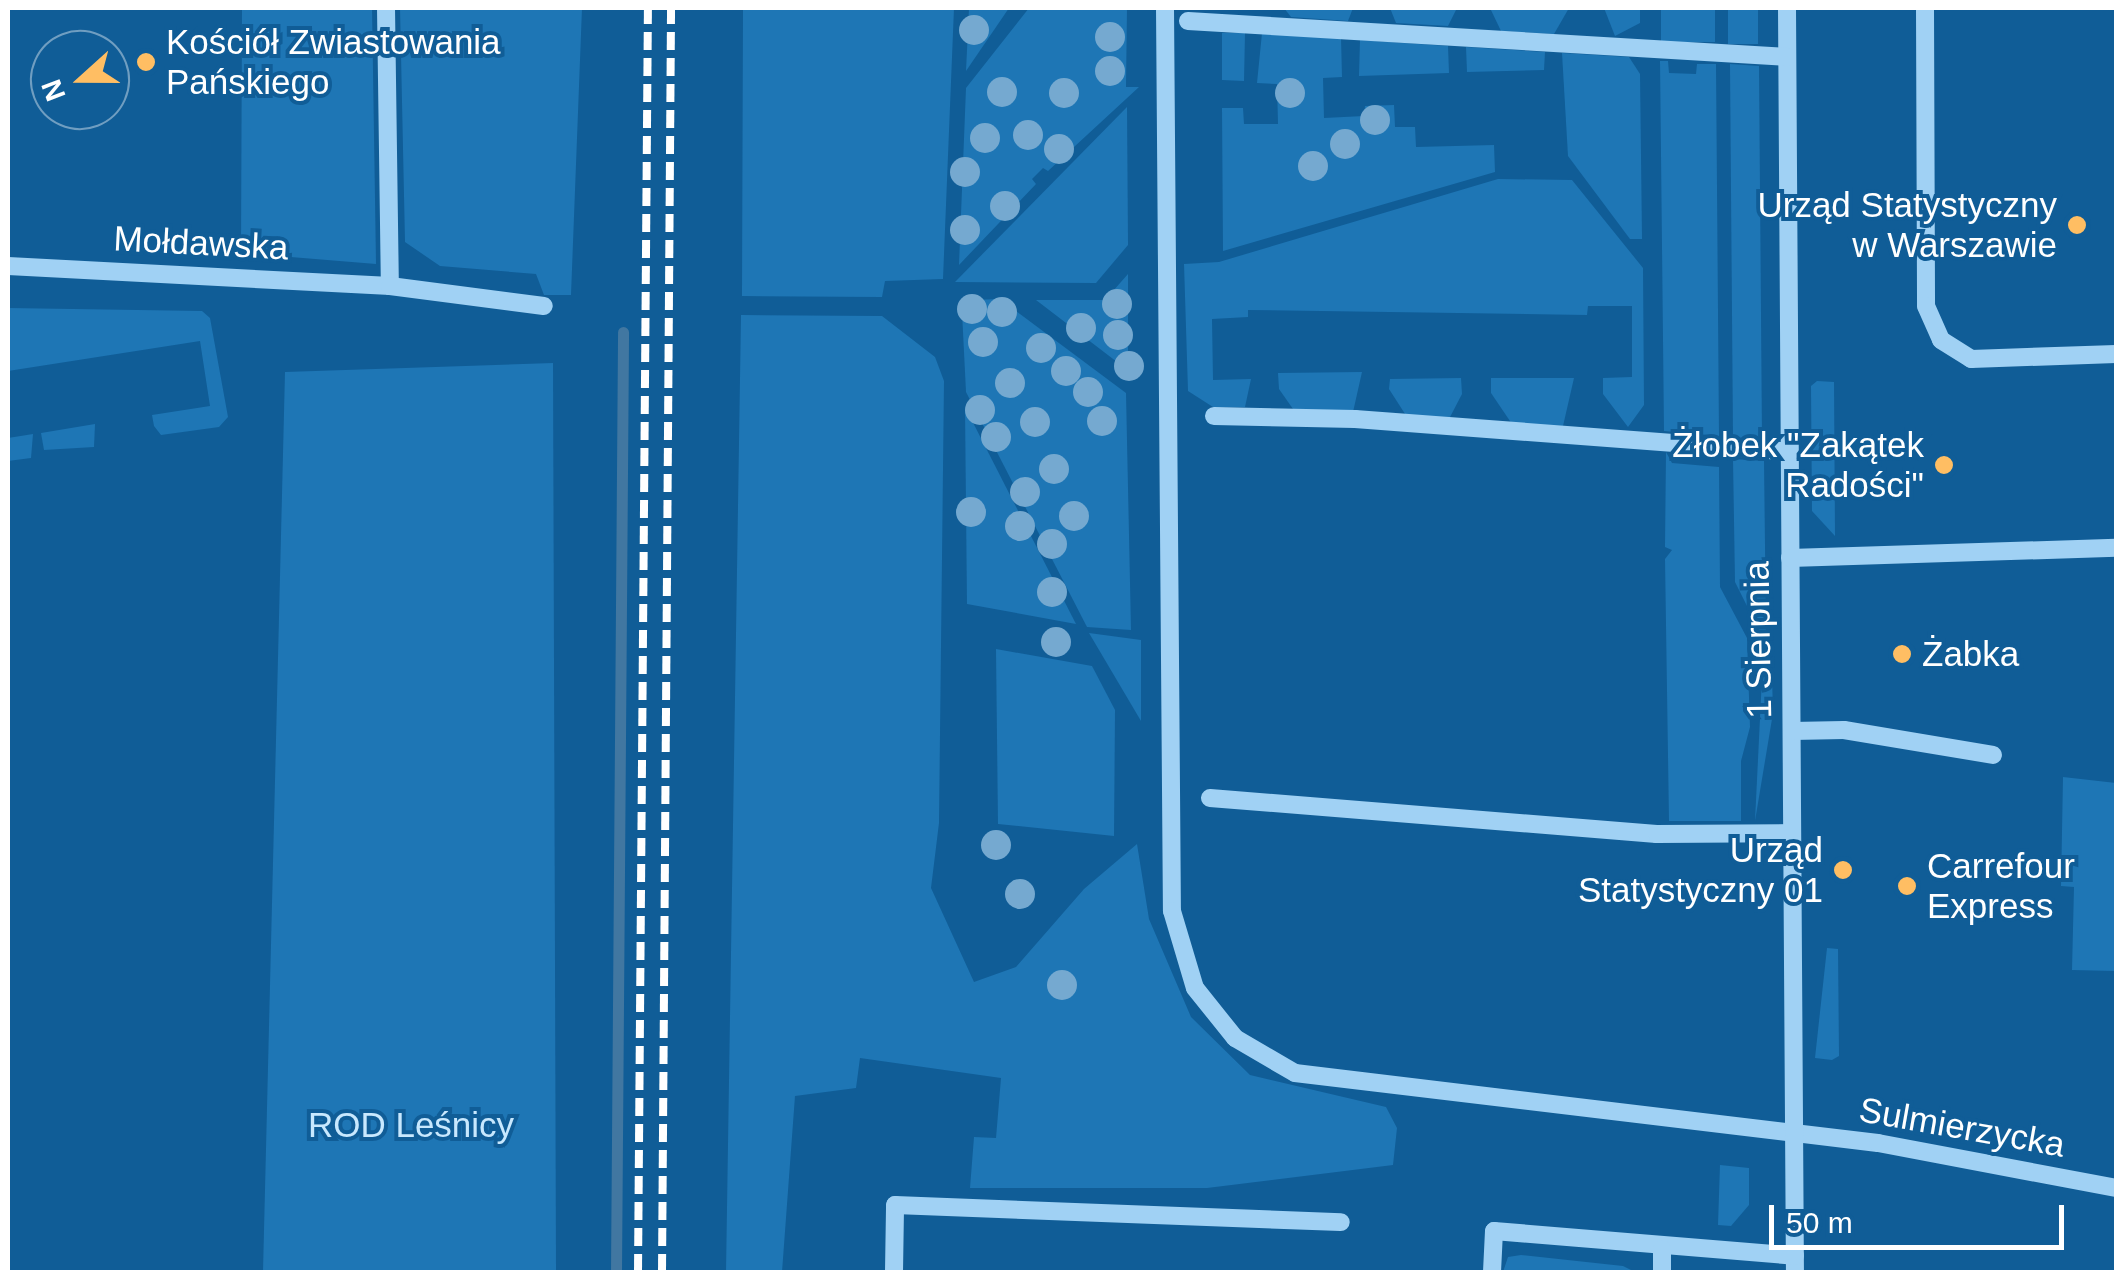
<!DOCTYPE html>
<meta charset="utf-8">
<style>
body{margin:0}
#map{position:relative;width:2124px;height:1280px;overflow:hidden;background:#105d97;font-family:Arial,sans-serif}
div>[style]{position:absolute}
.green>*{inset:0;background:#1e76b5}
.stream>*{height:11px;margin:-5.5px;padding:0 5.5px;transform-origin:5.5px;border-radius:5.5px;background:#4177a1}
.minor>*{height:18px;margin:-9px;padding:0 9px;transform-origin:9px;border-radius:9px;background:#a0d1f4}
.rail>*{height:8px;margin-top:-4px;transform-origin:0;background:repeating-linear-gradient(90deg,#fff 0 18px,transparent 0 26px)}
.trees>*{width:30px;height:30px;margin:-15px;border-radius:50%;background:#75a9d0}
.dots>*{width:28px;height:28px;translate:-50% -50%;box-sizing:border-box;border:5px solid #105d97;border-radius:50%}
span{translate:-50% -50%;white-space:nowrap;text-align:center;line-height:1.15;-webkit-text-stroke:8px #105d97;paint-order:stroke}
.poi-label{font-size:35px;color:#fff}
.left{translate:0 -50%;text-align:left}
.right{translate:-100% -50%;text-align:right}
.street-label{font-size:35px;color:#fff}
.park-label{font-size:35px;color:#c8e8fe}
.frame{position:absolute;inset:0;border:10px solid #fff;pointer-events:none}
.north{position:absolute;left:30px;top:30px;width:100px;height:100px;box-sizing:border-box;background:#105d97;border:2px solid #709ec1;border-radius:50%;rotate:249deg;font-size:28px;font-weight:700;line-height:40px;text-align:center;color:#fff}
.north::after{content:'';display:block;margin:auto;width:35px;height:45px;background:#ffbe63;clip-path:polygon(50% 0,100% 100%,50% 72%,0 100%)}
.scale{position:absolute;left:1769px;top:1205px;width:295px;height:45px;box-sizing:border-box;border:5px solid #fff;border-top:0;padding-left:12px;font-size:30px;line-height:35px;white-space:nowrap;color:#fff;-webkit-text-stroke:8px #105d97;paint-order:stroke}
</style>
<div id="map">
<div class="green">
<i style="clip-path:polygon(242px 8px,372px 8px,376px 264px,241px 253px)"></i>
<i style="clip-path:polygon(400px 8px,582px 8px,571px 295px,544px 295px,536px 274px,440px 266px,405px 242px)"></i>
<i style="clip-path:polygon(743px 8px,954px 8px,943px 279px,885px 281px,882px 297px,742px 296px)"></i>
<i style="clip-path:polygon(969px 8px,1009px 8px,966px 71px)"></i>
<i style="clip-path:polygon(1029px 8px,1127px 8px,1126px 87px,1139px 87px,1048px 171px,1043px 168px,1032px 179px,1036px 184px,959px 265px,966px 88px)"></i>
<i style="clip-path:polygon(1284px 8px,1353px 8px,1348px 21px,1291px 17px)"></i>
<i style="clip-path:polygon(1390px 8px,1457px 8px,1448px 26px,1396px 23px)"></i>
<i style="clip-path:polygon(1490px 8px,1569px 8px,1554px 34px,1501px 31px)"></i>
<i style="clip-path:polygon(1604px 8px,1640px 8px,1640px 23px,1615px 36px)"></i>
<i style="clip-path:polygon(1661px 8px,1715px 8px,1715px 42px,1661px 42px)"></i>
<i style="clip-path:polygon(1728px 8px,1758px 8px,1758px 44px,1728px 44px)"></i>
<i style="clip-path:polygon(1222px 33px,1245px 33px,1244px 81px,1222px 80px)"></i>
<i style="clip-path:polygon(1262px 33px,1341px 37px,1342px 77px,1323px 78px,1324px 118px,1364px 116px,1365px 106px,1394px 105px,1395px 127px,1415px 127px,1416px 147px,1494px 145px,1495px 172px,1223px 251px,1222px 108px,1243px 108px,1244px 124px,1278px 124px,1277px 84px,1257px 83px)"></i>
<i style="clip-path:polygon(1360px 40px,1448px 46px,1449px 73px,1359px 76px)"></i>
<i style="clip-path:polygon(1466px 47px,1545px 52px,1544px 70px,1467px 72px)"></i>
<i style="clip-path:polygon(1562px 53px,1629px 57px,1640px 74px,1642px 239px,1630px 239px,1568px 156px)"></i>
<i style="clip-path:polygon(1660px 61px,1668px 61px,1669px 73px,1696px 74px,1697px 64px,1716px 64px,1719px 436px,1664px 431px)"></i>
<i style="clip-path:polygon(1730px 64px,1759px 66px,1762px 440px,1733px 437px)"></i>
<i style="clip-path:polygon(1127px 107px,1128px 245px,1096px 283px,955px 282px)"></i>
<i style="clip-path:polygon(1498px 179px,1572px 180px,1643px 268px,1644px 405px,1628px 427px,1603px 394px,1603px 378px,1632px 377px,1632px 306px,1588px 306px,1587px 315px,1248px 310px,1248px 317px,1212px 319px,1213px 380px,1251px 379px,1245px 407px,1213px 407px,1188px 391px,1184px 264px,1219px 262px)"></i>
<i style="clip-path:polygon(1128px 274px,1128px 358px,1134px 375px,1036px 300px,1105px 300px)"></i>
<i style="clip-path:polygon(1000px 299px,1126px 393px,1131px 630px,1087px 627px,966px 392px,962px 312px,972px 300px)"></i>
<i style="clip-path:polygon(8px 308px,202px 311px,210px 318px,228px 417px,219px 427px,161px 435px,154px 426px,152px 415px,210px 406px,200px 341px,8px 371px)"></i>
<i style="clip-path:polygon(741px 315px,882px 316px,935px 357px,944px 381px,939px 823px,931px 888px,974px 982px,1016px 967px,1084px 889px,1137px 844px,1149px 919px,1191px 1017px,1250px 1075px,1386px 1107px,1397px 1128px,1393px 1165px,1207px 1188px,970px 1188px,974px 1137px,996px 1138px,1001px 1078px,860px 1058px,856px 1088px,795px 1096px,782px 1272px,726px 1272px)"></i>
<i style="clip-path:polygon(553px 363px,556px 1272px,263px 1272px,285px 372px)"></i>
<i style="clip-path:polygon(1362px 372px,1353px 412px,1293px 409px,1279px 389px,1278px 373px)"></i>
<i style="clip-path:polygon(1461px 378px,1462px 394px,1449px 419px,1407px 417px,1389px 389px,1390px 379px)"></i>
<i style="clip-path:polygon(1491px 378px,1574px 378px,1563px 426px,1512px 424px,1491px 393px)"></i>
<i style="clip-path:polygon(1817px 381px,1834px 382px,1835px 536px,1812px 511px,1811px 386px)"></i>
<i style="clip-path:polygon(965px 407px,1076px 624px,967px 604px)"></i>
<i style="clip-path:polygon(95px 424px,94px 447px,44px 450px,41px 433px)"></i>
<i style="clip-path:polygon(33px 434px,31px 458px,8px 461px,8px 438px)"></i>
<i style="clip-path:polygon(1666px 452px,1672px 463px,1719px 467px,1720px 587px,1747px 638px,1750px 727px,1741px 761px,1741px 821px,1669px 821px,1665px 559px,1672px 550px,1665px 547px)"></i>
<i style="clip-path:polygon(1733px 459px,1764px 461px,1766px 631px,1759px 630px,1735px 582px)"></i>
<i style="clip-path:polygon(1089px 633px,1141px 640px,1141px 721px)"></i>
<i style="clip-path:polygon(996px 649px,1092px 666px,1115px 710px,1114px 836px,998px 824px)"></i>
<i style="clip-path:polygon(1772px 676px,1773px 713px,1755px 821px,1762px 677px)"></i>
<i style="clip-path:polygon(2063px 777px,2116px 783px,2116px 971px,2072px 970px,2074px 887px,2061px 886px)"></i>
<i style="clip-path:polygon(1827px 948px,1838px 949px,1839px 1056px,1832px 1060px,1815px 1058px)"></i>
<i style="clip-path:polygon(1720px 1165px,1749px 1168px,1749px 1205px,1731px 1226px,1718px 1225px)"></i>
<i style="clip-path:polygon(1521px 1255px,1623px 1266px,1635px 1272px,1503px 1272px,1508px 1257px)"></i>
</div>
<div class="stream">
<i style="left:616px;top:1272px;width:940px;rotate:-89.57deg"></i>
</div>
<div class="minor">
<i style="left:386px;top:8px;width:278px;rotate:89.2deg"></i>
<i style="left:1165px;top:8px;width:903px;rotate:89.56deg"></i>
<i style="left:1172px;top:911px;width:80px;rotate:73.4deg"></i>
<i style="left:1195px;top:988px;width:64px;rotate:51.3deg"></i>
<i style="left:1235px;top:1038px;width:69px;rotate:30.3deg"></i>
<i style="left:1295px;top:1073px;width:587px;rotate:6.85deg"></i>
<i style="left:1878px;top:1143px;width:242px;rotate:10.7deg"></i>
<i style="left:1787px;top:8px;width:1264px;rotate:89.64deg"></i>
<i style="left:1925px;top:8px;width:298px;rotate:89.8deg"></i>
<i style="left:1926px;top:306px;width:37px;rotate:66deg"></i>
<i style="left:1941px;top:340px;width:36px;rotate:32deg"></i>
<i style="left:1971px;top:359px;width:145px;rotate:-2deg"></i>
<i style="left:1188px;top:21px;width:600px;rotate:3.44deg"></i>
<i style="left:8px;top:266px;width:383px;rotate:3deg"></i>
<i style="left:390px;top:286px;width:155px;rotate:7.4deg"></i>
<i style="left:1214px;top:416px;width:141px;rotate:1.2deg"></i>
<i style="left:1355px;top:419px;width:435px;rotate:4.3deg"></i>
<i style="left:1790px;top:558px;width:326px;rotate:-1.8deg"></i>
<i style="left:1792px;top:731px;width:52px;rotate:-1.1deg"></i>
<i style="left:1844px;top:730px;width:151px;rotate:9.5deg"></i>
<i style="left:1210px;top:798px;width:448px;rotate:4.6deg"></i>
<i style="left:1657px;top:834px;width:135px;rotate:-0.4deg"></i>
<i style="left:894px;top:1272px;width:67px;rotate:-89.1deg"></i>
<i style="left:895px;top:1205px;width:446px;rotate:2.2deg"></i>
<i style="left:1492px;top:1272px;width:41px;rotate:-87.2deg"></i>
<i style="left:1494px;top:1231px;width:302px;rotate:4.7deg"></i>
<i style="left:1662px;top:1272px;width:23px;rotate:-90deg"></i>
</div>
<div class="rail">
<i style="left:638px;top:1272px;width:1264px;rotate:-89.55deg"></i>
<i style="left:662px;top:1272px;width:1264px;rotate:-89.59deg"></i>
</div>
<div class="trees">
<i style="left:974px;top:30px"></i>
<i style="left:1110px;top:37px"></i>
<i style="left:1110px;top:71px"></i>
<i style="left:1002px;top:92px"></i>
<i style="left:1064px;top:93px"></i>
<i style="left:1290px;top:93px"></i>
<i style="left:1375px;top:120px"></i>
<i style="left:1028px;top:135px"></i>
<i style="left:985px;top:138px"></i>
<i style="left:1345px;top:144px"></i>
<i style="left:1059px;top:149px"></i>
<i style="left:1313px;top:166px"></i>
<i style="left:965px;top:172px"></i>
<i style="left:1005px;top:206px"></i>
<i style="left:965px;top:230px"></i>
<i style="left:1117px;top:304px"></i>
<i style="left:972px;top:309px"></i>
<i style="left:1002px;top:312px"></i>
<i style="left:1081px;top:328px"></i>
<i style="left:1118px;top:335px"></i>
<i style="left:983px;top:342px"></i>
<i style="left:1041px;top:348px"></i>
<i style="left:1129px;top:366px"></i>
<i style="left:1066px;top:371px"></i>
<i style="left:1010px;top:383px"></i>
<i style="left:1088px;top:392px"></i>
<i style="left:980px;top:410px"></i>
<i style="left:1102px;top:421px"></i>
<i style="left:1035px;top:422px"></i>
<i style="left:996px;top:437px"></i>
<i style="left:1054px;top:469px"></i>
<i style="left:1025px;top:492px"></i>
<i style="left:971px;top:512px"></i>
<i style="left:1074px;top:516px"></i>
<i style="left:1020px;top:526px"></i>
<i style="left:1052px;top:544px"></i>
<i style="left:1052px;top:592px"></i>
<i style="left:1056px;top:642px"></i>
<i style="left:996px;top:845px"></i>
<i style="left:1020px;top:894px"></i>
<i style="left:1062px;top:985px"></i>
</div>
<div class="dots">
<i style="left:146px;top:62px;background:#ffbe63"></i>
<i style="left:2077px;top:225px;background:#ffbe63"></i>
<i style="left:1944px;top:465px;background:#ffbe63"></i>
<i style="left:1902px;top:654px;background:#ffbe63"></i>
<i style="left:1843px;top:870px;background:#ffbe63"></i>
<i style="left:1907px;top:886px;background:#ffbe63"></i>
</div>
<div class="poi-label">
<span class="left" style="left:166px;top:62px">Kościół Zwiastowania<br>Pańskiego</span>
<span class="right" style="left:2057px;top:225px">Urząd Statystyczny<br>w Warszawie</span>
<span class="right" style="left:1924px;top:465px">Żłobek "Zakątek<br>Radości"</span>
<span class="left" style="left:1922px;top:654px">Żabka</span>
<span class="right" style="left:1823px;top:870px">Urząd<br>Statystyczny 01</span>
<span class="left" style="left:1927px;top:886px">Carrefour<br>Express</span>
</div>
<div class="street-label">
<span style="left:201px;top:243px;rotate:3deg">Mołdawska</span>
<span style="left:1758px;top:640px;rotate:-91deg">1 Sierpnia</span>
<span style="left:1962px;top:1127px;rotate:10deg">Sulmierzycka</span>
</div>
<div class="park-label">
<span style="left:411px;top:1125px">ROD Leśnicy</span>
</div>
<div class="frame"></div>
<div class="north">N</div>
<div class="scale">50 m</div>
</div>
